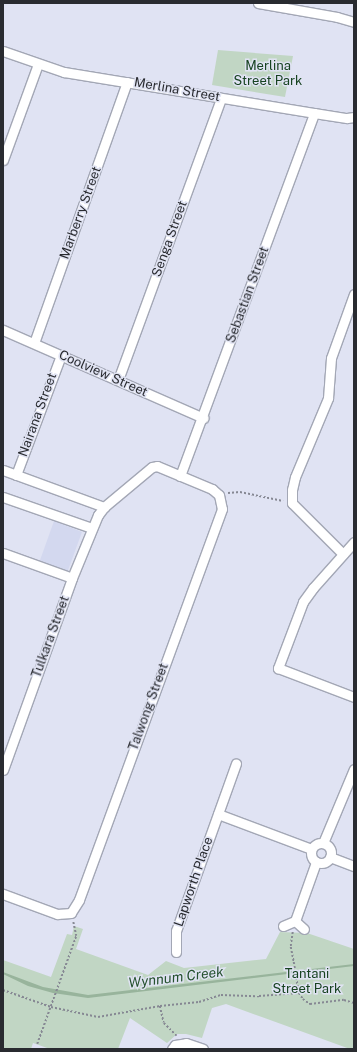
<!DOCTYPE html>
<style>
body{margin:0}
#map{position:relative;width:357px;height:1052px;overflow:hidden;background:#e0e3f3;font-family:"Public Sans",sans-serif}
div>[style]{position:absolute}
.built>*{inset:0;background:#d3d8ef}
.green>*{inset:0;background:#c1d6c4}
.water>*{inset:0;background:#98b49c}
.path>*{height:1.5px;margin-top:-0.75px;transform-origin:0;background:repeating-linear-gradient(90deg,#868893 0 2px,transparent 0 4px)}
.roads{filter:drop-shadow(1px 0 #a3a7b5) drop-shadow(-1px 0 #a3a7b5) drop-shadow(0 1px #a3a7b5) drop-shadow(0 -1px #a3a7b5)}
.minor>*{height:9px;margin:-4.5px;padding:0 4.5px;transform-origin:4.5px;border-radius:4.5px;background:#fff}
.minor>.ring{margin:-4.5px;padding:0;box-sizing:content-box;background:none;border:9px solid #fff;border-radius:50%}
span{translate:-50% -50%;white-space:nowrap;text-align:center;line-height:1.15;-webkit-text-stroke:3px #e0e3f3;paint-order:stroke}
.park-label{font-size:13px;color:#174321}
.street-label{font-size:13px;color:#292b30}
.water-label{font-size:14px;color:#25512e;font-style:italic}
.frame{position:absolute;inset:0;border:4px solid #292b30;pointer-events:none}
</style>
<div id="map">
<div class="built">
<i style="clip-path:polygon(54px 521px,82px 532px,67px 573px,39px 563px)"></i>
</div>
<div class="green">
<i style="clip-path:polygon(218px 50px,293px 56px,285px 97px,212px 85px)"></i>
<i style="clip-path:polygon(74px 926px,83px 929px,76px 949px,148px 975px,166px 961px,184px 968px,266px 959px,280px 932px,307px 933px,354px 949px,354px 1049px,350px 1049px,226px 1004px,212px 1008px,202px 1038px,186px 1034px,177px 1034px,167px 1043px,130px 1018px,118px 1049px,50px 1049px,33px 1043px,31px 1049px,3px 1049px,3px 960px,51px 977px,67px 934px,72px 935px)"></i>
</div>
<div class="water">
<i style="clip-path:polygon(354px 964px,354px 966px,88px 998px,53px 993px,28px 986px,3px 974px,3px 972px,43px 987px,88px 995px)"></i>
</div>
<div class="path">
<i style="left:228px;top:493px;width:12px;rotate:-5deg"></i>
<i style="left:240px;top:492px;width:44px;rotate:11.8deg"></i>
<i style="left:293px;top:932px;width:15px;rotate:98deg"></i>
<i style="left:291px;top:947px;width:15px;rotate:79deg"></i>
<i style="left:294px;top:962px;width:31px;rotate:81deg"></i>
<i style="left:299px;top:993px;width:7px;rotate:56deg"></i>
<i style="left:303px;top:999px;width:9px;rotate:36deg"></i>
<i style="left:310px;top:1004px;width:34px;rotate:-7deg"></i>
<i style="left:344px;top:1000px;width:10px;rotate:17deg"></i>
<i style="left:3px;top:990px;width:51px;rotate:19.5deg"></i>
<i style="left:51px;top:1007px;width:48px;rotate:12deg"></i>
<i style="left:98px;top:1017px;width:63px;rotate:-10.1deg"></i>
<i style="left:160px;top:1006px;width:39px;rotate:-6deg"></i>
<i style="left:199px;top:1002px;width:23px;rotate:-18deg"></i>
<i style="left:221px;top:995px;width:38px;rotate:2deg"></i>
<i style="left:259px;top:996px;width:40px;rotate:-4.3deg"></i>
<i style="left:160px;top:1006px;width:17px;rotate:77deg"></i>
<i style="left:164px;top:1023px;width:18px;rotate:45deg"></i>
<i style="left:37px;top:1044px;width:115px;rotate:-70.1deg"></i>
<i style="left:76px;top:936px;width:14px;rotate:-102deg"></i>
</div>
<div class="roads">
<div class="minor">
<i style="left:258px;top:3px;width:80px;rotate:10deg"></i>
<i style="left:337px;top:17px;width:18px;rotate:16deg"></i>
<i style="left:3px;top:51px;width:65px;rotate:19deg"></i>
<i style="left:64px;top:72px;width:253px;rotate:9.3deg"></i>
<i style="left:314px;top:113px;width:33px;rotate:9deg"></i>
<i style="left:347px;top:118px;width:7px;rotate:-8deg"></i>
<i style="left:3px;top:160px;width:102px;rotate:-70deg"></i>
<i style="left:3px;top:330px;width:219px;rotate:23.7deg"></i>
<i style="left:34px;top:343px;width:277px;rotate:-70.4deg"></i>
<i style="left:118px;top:380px;width:300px;rotate:-69.9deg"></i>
<i style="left:3px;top:470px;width:108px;rotate:20.1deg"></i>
<i style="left:16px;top:475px;width:128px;rotate:-69.4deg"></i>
<i style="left:180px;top:476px;width:387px;rotate:-69.7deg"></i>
<i style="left:3px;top:497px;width:94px;rotate:19.2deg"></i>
<i style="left:354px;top:542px;width:62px;rotate:131.7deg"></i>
<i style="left:313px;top:588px;width:17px;rotate:126deg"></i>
<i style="left:303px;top:602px;width:71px;rotate:110.7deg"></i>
<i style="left:278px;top:668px;width:81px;rotate:20.9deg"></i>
<i style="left:3px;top:553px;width:73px;rotate:19.9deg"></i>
<i style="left:343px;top:554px;width:72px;rotate:-135deg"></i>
<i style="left:292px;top:503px;width:13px;rotate:-90deg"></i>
<i style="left:292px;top:490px;width:13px;rotate:-77deg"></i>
<i style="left:295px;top:477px;width:86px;rotate:-67.3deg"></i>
<i style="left:328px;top:398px;width:40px;rotate:-85.7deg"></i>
<i style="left:331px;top:358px;width:68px;rotate:-70.2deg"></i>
<i style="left:3px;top:770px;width:204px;rotate:-70.2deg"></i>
<i style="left:72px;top:578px;width:68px;rotate:-67.6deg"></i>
<i style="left:98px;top:515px;width:10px;rotate:-53deg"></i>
<i style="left:104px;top:507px;width:62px;rotate:-39.8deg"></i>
<i style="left:152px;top:467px;width:5px;rotate:-11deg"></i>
<i style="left:157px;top:466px;width:60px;rotate:22.7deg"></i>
<i style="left:212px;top:489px;width:9px;rotate:41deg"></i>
<i style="left:219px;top:495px;width:14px;rotate:78deg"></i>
<i style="left:222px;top:509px;width:416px;rotate:110.1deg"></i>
<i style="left:79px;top:900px;width:15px;rotate:122deg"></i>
<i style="left:71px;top:913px;width:14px;rotate:176deg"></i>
<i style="left:57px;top:914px;width:58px;rotate:-159.7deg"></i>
<i style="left:218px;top:814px;width:99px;rotate:20.6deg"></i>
<i style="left:323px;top:843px;width:80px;rotate:-67.3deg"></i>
<i class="ring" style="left:311px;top:843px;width:11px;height:11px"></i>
<i style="left:330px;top:857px;width:26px;rotate:21deg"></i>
<i style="left:295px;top:921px;width:63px;rotate:-70.4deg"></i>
<i style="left:283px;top:926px;width:13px;rotate:-23deg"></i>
<i style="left:295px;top:921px;width:12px;rotate:42deg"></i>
<i style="left:176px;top:952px;width:21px;rotate:-90deg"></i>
<i style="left:176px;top:931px;width:178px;rotate:-70.3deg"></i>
<i style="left:172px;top:1049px;width:5px;rotate:-53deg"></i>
<i style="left:175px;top:1045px;width:11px;rotate:-10deg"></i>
<i style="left:186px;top:1043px;width:18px;rotate:19deg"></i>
</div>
</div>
<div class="park-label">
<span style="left:268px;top:74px">Merlina<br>Street Park</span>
<span style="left:307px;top:982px">Tantani<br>Street Park</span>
</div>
<div class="street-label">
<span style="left:177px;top:90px;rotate:10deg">Merlina Street</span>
<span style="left:81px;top:213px;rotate:-70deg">Marberry Street</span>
<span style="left:170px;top:239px;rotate:-70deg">Senga Street</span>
<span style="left:248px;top:295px;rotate:-70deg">Sebastian Street</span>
<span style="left:103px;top:374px;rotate:24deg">Coolview Street</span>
<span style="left:38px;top:415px;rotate:-70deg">Nairana Street</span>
<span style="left:51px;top:637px;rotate:-70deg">Tulkara Street</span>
<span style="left:149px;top:707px;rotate:-70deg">Talwong Street</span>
<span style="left:194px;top:882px;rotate:-71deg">Lapworth Place</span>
</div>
<div class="water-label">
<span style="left:176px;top:977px;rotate:-7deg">Wynnum Creek</span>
</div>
<div class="frame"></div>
</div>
